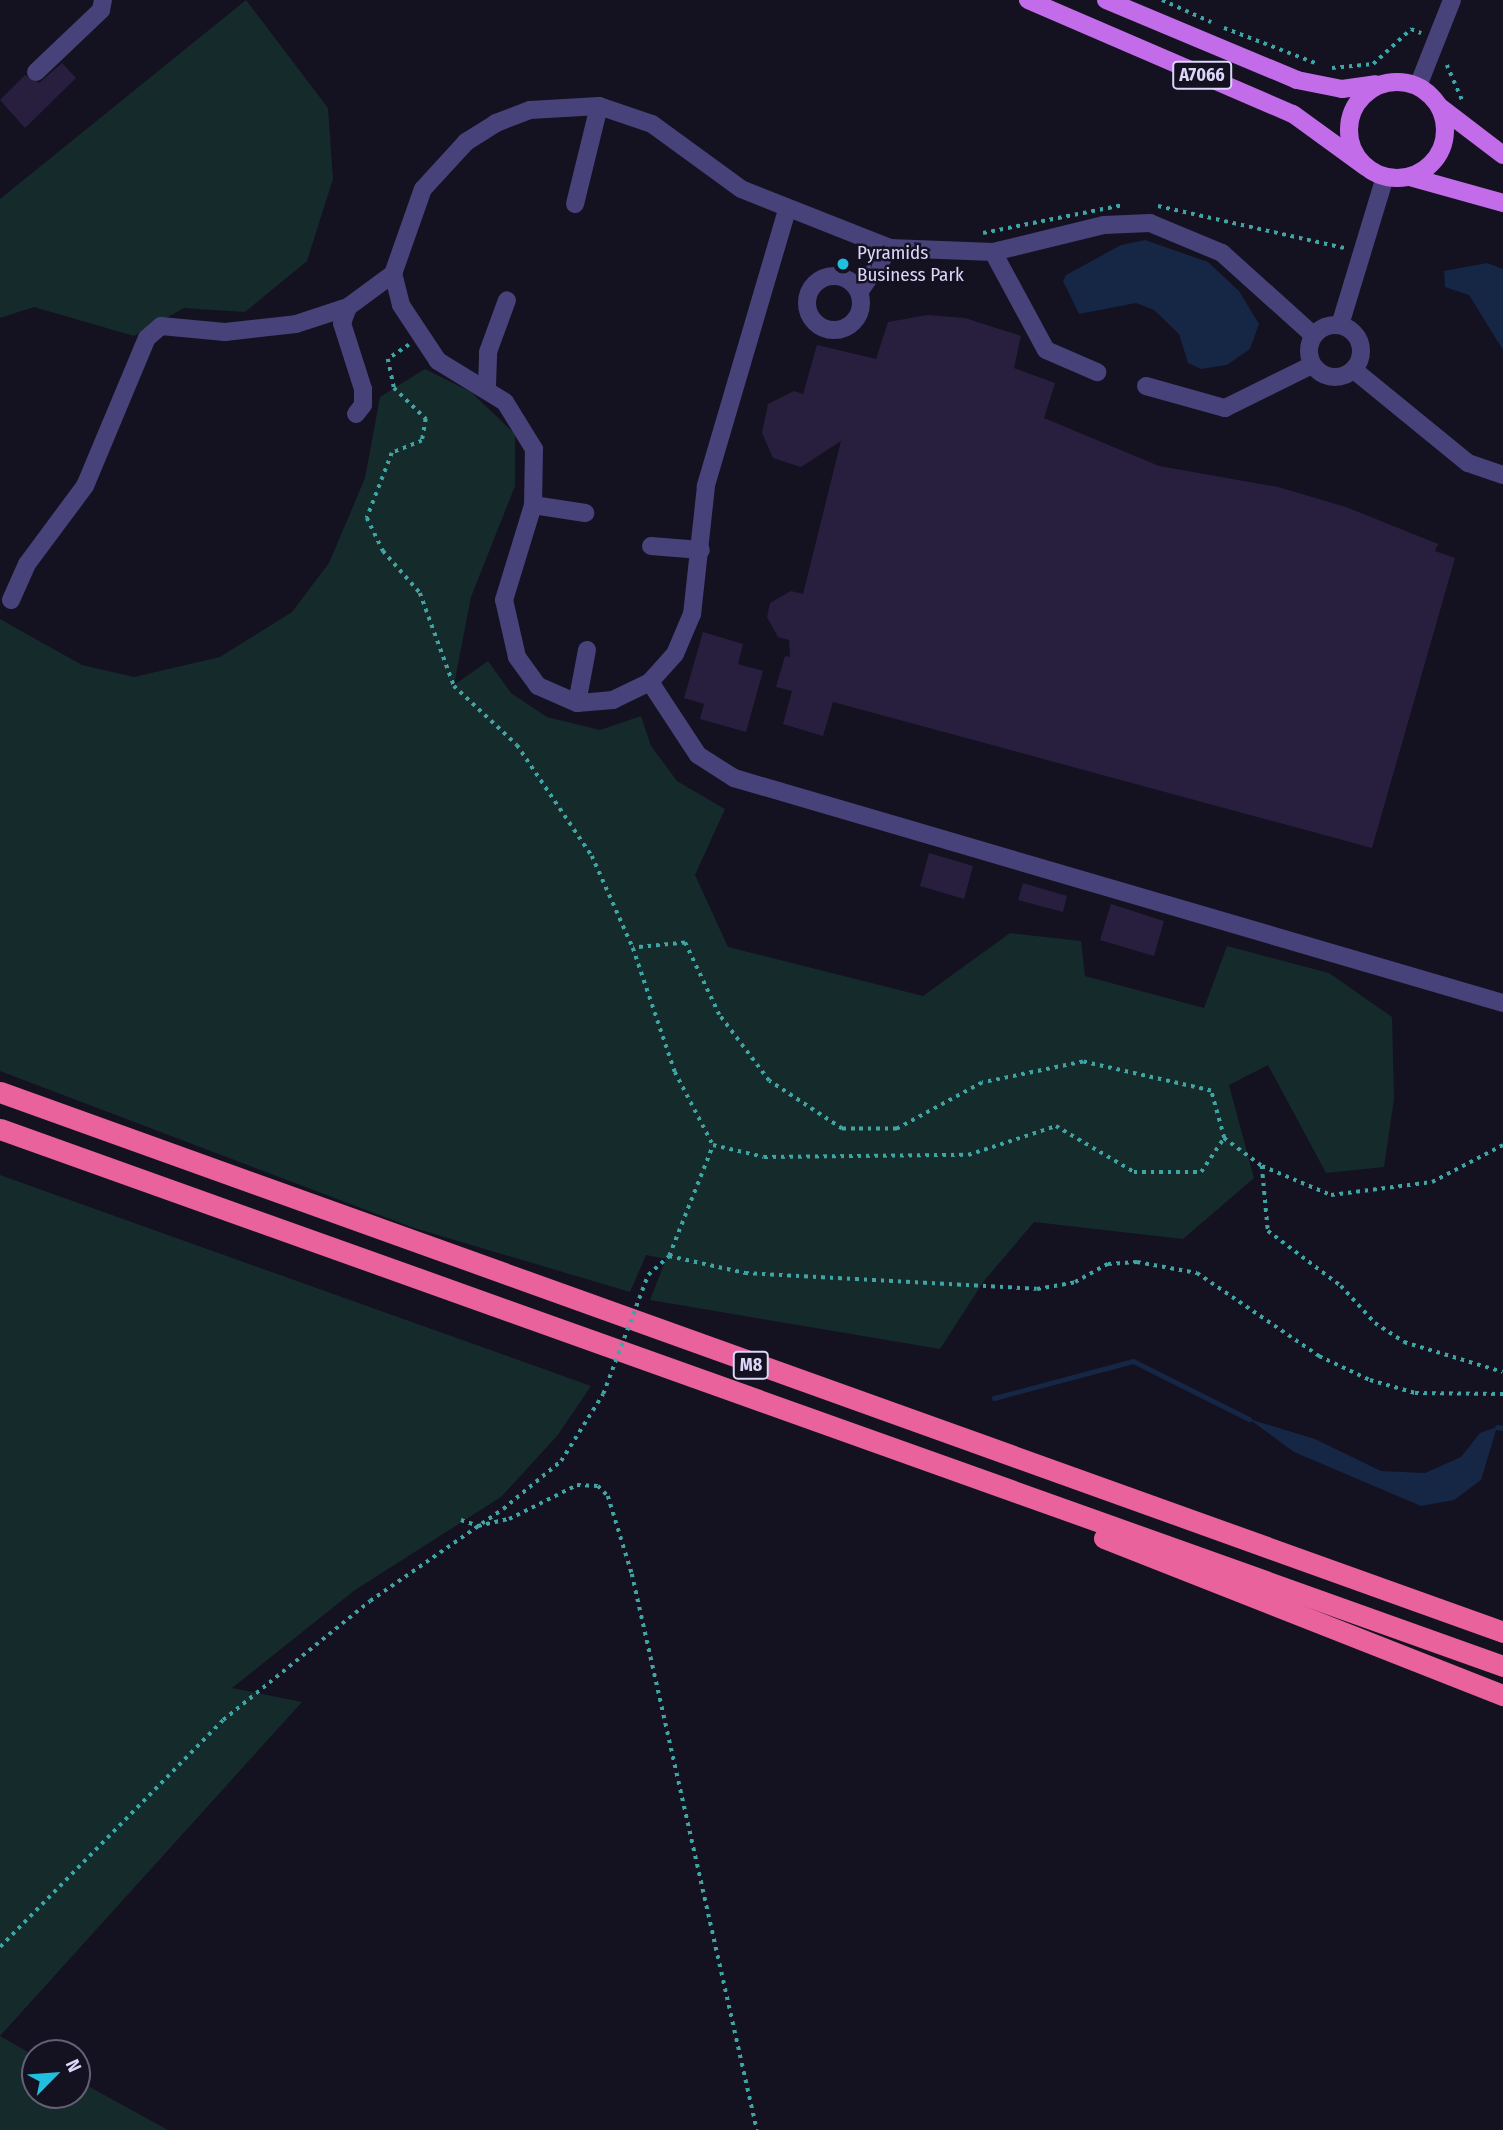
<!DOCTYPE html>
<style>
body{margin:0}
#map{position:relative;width:1503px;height:2130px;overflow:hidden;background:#141121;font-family:"Fira Sans Condensed",sans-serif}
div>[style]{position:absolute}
.green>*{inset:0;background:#152a2a}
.water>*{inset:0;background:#162645}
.stream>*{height:5px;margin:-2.5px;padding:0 2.5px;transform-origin:2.5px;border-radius:2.5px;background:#162645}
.building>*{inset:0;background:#281f3f}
.path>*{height:3.5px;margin-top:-1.75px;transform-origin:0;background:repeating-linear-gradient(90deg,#3fa5a4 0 3.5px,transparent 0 8.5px)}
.minor>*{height:18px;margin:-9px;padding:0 9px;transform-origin:9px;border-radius:9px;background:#47427a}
.minor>.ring{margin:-9px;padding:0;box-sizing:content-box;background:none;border:18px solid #47427a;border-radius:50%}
.major>*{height:18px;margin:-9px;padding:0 9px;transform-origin:9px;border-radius:9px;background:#c36cea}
.major>.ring{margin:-9px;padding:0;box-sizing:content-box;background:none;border:18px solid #c36cea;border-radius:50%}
.highway>*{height:21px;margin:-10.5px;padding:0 10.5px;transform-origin:10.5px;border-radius:10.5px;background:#e9629b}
.path-bridge>*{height:3.5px;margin-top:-1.75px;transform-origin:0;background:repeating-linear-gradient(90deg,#3fa5a4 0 3.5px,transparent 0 8.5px)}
.dots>*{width:19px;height:19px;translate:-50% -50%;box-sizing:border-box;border:4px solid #141121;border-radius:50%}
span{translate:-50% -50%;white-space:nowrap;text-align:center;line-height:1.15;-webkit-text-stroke:5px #141121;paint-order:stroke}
.shield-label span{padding:2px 5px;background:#141121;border:2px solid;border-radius:5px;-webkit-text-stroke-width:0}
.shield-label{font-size:18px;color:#dcd6f9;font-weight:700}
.poi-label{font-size:19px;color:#dcd6f9}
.left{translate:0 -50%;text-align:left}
.north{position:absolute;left:21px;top:2039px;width:70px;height:70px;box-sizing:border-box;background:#141121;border:2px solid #646077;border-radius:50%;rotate:65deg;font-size:19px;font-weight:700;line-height:28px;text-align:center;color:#dcd6f9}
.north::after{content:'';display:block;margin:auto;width:24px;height:32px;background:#1fbfdd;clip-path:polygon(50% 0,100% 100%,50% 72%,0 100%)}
</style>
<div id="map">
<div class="green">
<i style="clip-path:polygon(246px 0,328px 108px,333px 179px,307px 261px,245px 312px,184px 308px,134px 336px,34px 307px,0 318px,0 199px)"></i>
<i style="clip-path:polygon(425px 369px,471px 392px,515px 434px,515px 486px,471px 597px,454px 685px,488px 661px,511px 693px,547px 717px,600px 730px,641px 716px,651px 746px,677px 781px,725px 809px,695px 875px,728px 947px,923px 996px,1010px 933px,1081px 941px,1085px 976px,1204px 1008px,1227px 946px,1329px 973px,1392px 1017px,1394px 1099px,1384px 1167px,1326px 1173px,1268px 1065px,1229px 1085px,1254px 1178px,1183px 1239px,1034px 1222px,984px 1281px,940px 1349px,650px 1300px,666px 1259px,646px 1255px,630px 1292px,411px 1227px,0 1071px,0 619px,82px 665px,134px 677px,220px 657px,292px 612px,329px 563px,365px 478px,380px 397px)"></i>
<i style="clip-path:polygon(0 1175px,591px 1386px,557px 1436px,501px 1497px,355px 1590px,232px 1688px,302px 1702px,0 2036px,35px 2056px,35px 2095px,77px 2095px,77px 2080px,168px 2130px,0 2130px)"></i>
</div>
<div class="water">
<i style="clip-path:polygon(1145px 240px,1208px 262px,1239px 291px,1259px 324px,1250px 349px,1227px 365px,1201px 369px,1188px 363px,1179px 334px,1154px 310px,1136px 303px,1079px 314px,1063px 281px,1066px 275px,1121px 245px)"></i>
<i style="clip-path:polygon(1487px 263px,1503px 269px,1503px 350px,1469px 295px,1445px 287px,1444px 271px)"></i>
<i style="clip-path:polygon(1249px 1419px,1315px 1439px,1381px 1471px,1425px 1473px,1461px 1457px,1480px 1433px,1497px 1427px,1481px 1480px,1454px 1500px,1421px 1506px,1294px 1452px)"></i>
</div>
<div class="stream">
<i style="left:994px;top:1398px;width:144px;rotate:-14.9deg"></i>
<i style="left:1133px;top:1361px;width:130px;rotate:26.6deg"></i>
<i style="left:1497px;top:1427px;width:6px;rotate:9deg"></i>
</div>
<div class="building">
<i style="clip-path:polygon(62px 63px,76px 78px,25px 128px,0 100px,25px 75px,39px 83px)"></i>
<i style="clip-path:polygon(927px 315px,965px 318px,1021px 336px,1014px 368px,1055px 383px,1044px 418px,1159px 466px,1278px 487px,1346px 507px,1438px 544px,1435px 551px,1455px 558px,1372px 848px,833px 702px,823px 736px,783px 724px,792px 691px,776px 687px,785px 656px,790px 657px,789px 640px,778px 637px,767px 617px,770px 603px,791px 591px,803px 594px,841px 441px,801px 467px,773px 458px,762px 433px,768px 404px,794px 391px,803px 394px,817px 345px,876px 359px,888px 322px)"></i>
<i style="clip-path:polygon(703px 632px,743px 644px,738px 664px,763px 671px,746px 732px,700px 719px,704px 704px,684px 698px)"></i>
<i style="clip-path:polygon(929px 853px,973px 866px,964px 899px,920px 886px)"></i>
<i style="clip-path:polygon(1023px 883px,1067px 896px,1063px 912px,1018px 900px)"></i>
<i style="clip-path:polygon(1111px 904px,1164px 921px,1154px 956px,1100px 940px)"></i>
</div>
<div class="path">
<i style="left:1162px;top:0;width:54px;rotate:24.2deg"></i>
<i style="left:1224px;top:28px;width:101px;rotate:21deg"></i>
<i style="left:1447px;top:65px;width:40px;rotate:66.6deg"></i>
<i style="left:1332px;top:68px;width:41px;rotate:-5.6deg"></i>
<i style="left:1373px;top:64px;width:52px;rotate:-42.6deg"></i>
<i style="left:1411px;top:29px;width:11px;rotate:22deg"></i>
<i style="left:1158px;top:206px;width:192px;rotate:12.7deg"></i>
<i style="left:983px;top:233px;width:143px;rotate:-11.3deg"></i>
<i style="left:409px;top:345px;width:25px;rotate:146deg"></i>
<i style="left:388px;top:359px;width:30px;rotate:78deg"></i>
<i style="left:394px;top:388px;width:45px;rotate:44.1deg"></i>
<i style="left:426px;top:419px;width:22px;rotate:100deg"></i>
<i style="left:422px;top:441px;width:32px;rotate:158deg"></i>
<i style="left:392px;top:453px;width:70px;rotate:111deg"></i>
<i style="left:367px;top:518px;width:37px;rotate:64deg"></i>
<i style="left:383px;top:551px;width:56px;rotate:48.6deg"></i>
<i style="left:420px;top:593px;width:99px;rotate:69.9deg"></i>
<i style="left:454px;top:686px;width:86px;rotate:43.1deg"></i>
<i style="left:517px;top:745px;width:134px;rotate:56deg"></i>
<i style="left:592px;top:856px;width:101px;rotate:66deg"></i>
<i style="left:633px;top:948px;width:131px;rotate:71.3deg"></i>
<i style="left:675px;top:1072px;width:82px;rotate:62.5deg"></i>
<i style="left:713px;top:1145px;width:52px;rotate:13.2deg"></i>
<i style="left:764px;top:1157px;width:204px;rotate:-0.6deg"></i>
<i style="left:968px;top:1155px;width:93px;rotate:-18.2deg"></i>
<i style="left:1056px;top:1126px;width:91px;rotate:30.5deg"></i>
<i style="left:1134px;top:1172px;width:67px"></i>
<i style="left:1201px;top:1172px;width:41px;rotate:-55.9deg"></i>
<i style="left:1224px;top:1138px;width:49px;rotate:-105.5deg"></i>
<i style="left:1211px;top:1091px;width:131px;rotate:-167.2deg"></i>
<i style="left:1083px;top:1062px;width:103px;rotate:168.3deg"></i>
<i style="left:982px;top:1083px;width:97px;rotate:151.6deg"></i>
<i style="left:897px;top:1129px;width:55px;rotate:180deg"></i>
<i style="left:842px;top:1129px;width:87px;rotate:-146.7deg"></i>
<i style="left:769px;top:1081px;width:83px;rotate:-127.1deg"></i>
<i style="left:719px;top:1015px;width:80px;rotate:-115.3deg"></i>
<i style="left:685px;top:943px;width:52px;rotate:174.5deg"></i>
<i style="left:1224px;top:1138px;width:47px;rotate:36.4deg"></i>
<i style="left:1262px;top:1166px;width:65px;rotate:84.7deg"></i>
<i style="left:1268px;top:1231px;width:91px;rotate:37deg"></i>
<i style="left:1341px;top:1286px;width:50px;rotate:47.4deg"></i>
<i style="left:1375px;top:1323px;width:35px;rotate:33deg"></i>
<i style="left:1404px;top:1342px;width:103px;rotate:16.9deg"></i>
<i style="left:1262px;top:1166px;width:75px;rotate:22.8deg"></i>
<i style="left:1331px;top:1195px;width:102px;rotate:-7.3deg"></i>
<i style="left:1432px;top:1182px;width:80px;rotate:-27.5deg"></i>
<i style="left:669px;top:1256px;width:119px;rotate:-68.4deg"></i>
<i style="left:648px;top:1275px;width:28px;rotate:-42deg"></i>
<i style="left:669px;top:1256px;width:78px;rotate:12.6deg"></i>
<i style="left:745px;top:1273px;width:292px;rotate:3.1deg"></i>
<i style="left:1037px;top:1289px;width:39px;rotate:-10deg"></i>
<i style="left:1075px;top:1282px;width:38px;rotate:-29deg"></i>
<i style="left:1108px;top:1264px;width:29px;rotate:-4deg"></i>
<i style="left:1137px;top:1262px;width:61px;rotate:10.4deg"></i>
<i style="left:1197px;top:1273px;width:148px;rotate:34.2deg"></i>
<i style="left:1319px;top:1356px;width:56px;rotate:25.2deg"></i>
<i style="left:1370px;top:1380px;width:47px;rotate:16.1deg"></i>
<i style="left:1415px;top:1393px;width:88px;rotate:0.7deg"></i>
<i style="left:461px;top:1520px;width:18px;rotate:19deg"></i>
<i style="left:478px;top:1526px;width:32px;rotate:-13deg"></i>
<i style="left:509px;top:1519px;width:76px;rotate:-26.6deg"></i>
<i style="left:577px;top:1485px;width:21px;rotate:3deg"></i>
<i style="left:598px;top:1486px;width:14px;rotate:45deg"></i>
<i style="left:608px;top:1496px;width:82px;rotate:72.9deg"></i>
<i style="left:632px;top:1574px;width:570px;rotate:77.33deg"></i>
<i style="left:0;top:1947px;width:318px;rotate:-45.5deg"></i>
<i style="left:223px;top:1720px;width:189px;rotate:-39deg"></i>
<i style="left:370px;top:1601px;width:162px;rotate:-34.7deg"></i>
<i style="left:503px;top:1509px;width:75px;rotate:-39.6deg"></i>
<i style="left:561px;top:1461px;width:79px;rotate:-57.9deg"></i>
</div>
<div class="minor">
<i style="left:36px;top:72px;width:90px;rotate:-43.6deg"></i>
<i style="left:101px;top:10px;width:10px;rotate:-79deg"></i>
<i style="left:1418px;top:86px;width:92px;rotate:-68.4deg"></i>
<i style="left:575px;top:204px;width:101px;rotate:-76.2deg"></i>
<i style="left:787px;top:210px;width:288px;rotate:106.4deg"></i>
<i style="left:706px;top:486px;width:129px;rotate:96.2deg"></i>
<i style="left:692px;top:614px;width:43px;rotate:113deg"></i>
<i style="left:675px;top:654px;width:38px;rotate:132deg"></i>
<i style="left:650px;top:682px;width:41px;rotate:154.1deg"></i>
<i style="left:613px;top:700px;width:36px;rotate:175deg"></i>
<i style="left:577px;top:703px;width:43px;rotate:-156.4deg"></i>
<i style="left:538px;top:686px;width:36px;rotate:-126deg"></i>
<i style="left:517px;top:657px;width:58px;rotate:-102.8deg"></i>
<i style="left:504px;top:600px;width:99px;rotate:-73deg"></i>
<i style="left:533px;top:505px;width:56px;rotate:-89deg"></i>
<i style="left:534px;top:449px;width:55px;rotate:-121.7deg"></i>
<i style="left:505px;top:402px;width:79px;rotate:-148.5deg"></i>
<i style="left:438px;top:361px;width:67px;rotate:-123.5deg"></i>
<i style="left:401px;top:305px;width:32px;rotate:-104deg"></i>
<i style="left:393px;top:274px;width:90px;rotate:-70.6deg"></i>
<i style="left:423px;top:189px;width:64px;rotate:-47.5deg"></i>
<i style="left:466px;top:142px;width:36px;rotate:-32deg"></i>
<i style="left:496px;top:123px;width:36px;rotate:-21deg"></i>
<i style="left:530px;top:110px;width:69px;rotate:-3.3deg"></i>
<i style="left:599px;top:106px;width:56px;rotate:18.8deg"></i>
<i style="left:652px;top:124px;width:110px;rotate:36.1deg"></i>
<i style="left:741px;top:189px;width:160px;rotate:21.6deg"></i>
<i style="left:890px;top:248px;width:103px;rotate:2.2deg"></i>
<i style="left:993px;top:252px;width:114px;rotate:-13.7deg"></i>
<i style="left:1104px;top:225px;width:46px;rotate:-2.5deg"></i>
<i style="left:1150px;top:223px;width:78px;rotate:22.6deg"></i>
<i style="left:1222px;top:253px;width:122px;rotate:42deg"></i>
<i style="left:993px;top:252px;width:111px;rotate:61.6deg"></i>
<i style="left:1046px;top:350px;width:56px;rotate:23.3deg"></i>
<i class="ring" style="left:807px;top:276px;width:36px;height:36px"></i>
<i style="left:859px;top:292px;width:54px;rotate:-54.8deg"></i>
<i class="ring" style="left:1309px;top:325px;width:34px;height:34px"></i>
<i style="left:1340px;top:325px;width:155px;rotate:-73.1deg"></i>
<i style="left:1354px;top:370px;width:147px;rotate:39.2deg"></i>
<i style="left:1468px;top:463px;width:37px;rotate:19deg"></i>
<i style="left:487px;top:386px;width:34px;rotate:-88deg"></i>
<i style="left:488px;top:352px;width:55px;rotate:-69.9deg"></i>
<i style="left:1146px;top:386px;width:82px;rotate:15.6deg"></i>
<i style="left:1225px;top:408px;width:97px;rotate:-26.3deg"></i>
<i style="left:356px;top:414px;width:11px;rotate:-52deg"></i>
<i style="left:363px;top:405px;width:16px;rotate:-90deg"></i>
<i style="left:363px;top:389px;width:69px;rotate:-107.7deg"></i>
<i style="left:342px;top:323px;width:17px;rotate:-69deg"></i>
<i style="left:348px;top:307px;width:56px;rotate:-36.3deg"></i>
<i style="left:533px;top:505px;width:53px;rotate:8.7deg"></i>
<i style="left:651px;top:546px;width:50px;rotate:4.6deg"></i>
<i style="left:11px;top:600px;width:39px;rotate:-66deg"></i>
<i style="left:27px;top:564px;width:97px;rotate:-53.4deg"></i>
<i style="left:85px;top:486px;width:160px;rotate:-67.3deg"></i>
<i style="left:147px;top:338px;width:18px;rotate:-41deg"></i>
<i style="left:161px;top:326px;width:64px;rotate:5.4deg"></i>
<i style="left:225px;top:332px;width:71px;rotate:-6.4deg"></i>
<i style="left:296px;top:324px;width:55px;rotate:-18.1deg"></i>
<i style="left:650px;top:682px;width:87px;rotate:56.7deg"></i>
<i style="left:698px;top:755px;width:43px;rotate:32.6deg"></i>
<i style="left:734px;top:778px;width:801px;rotate:16.31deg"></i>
<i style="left:577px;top:703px;width:54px;rotate:-79.3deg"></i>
</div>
<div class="major">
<i style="left:1028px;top:0;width:288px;rotate:23.3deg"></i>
<i style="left:1293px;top:114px;width:90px;rotate:36deg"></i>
<i style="left:1106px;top:0;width:207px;rotate:22.7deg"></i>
<i style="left:1297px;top:80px;width:46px;rotate:11.3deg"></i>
<i style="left:1342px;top:89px;width:34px;rotate:-8deg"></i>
<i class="ring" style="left:1349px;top:82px;width:78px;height:78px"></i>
<i style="left:1440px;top:107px;width:79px;rotate:37.3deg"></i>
<i style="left:1410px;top:177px;width:97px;rotate:15.6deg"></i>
</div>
<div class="highway">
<i style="left:0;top:1092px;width:1597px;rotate:19.76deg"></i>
<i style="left:0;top:1129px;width:1596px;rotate:19.66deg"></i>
<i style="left:1104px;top:1538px;width:429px;rotate:21.5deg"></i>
</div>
<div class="path-bridge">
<i style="left:603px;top:1394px;width:127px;rotate:-69.3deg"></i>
</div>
<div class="dots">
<i style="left:843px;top:264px;background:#1fbfdd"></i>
</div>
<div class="shield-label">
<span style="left:1202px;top:75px">A7066</span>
<span style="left:751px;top:1365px">M8</span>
</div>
<div class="poi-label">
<span class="left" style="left:857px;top:264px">Pyramids<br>Business Park</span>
</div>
<div class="north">N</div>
</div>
